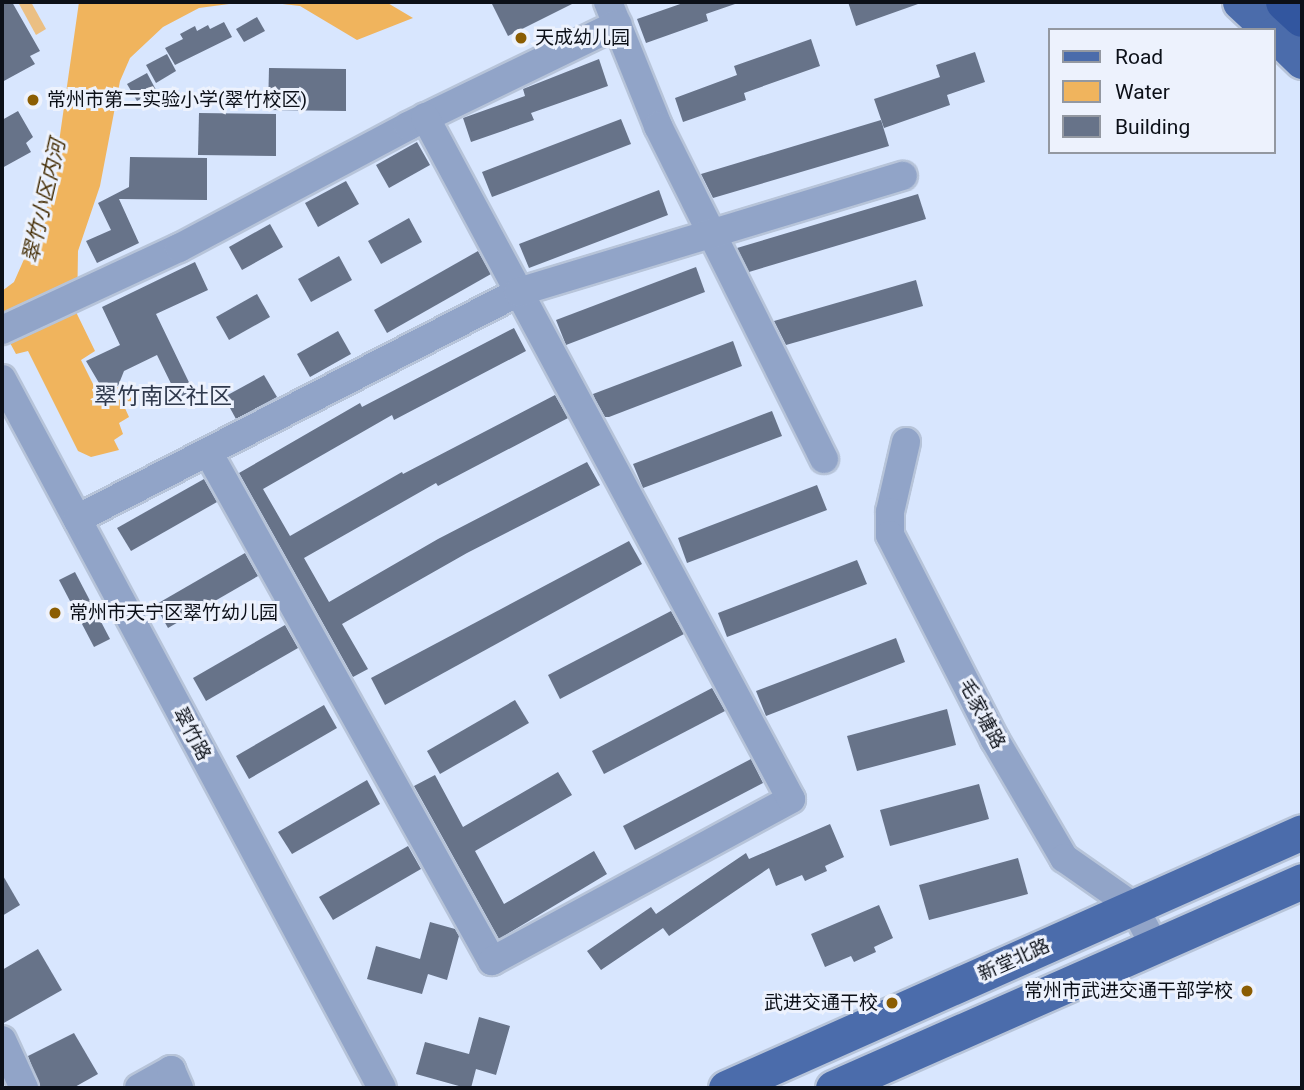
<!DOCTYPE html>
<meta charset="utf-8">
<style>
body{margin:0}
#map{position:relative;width:1304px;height:1090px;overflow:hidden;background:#d8e6fe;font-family:Roboto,"Noto Sans SC",sans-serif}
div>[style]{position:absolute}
.green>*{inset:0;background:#ebbf83}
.water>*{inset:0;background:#f0b45d}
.building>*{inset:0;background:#677389}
.roads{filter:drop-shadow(2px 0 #b7c4d9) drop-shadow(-2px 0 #b7c4d9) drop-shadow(0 2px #b7c4d9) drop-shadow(0 -2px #b7c4d9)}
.minor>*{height:28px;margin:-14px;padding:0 14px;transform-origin:14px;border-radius:14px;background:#91a4c8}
.major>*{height:35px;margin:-17.5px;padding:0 17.5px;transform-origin:17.5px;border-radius:17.5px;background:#4b6cab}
.highway>*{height:38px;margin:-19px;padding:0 19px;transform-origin:19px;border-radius:19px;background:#32569f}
.dots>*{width:19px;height:19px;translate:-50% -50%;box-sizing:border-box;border:4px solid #edf2fd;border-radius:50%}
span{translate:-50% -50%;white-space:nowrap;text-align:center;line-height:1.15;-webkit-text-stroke:6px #edf2fd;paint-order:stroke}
.poi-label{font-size:19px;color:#0c1018}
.left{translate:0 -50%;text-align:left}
.right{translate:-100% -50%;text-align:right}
.street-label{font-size:19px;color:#0c1018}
.water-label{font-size:21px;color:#452e06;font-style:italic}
.quarter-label{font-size:23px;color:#303a4d}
.frame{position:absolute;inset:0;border:4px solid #0c1018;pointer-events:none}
.legend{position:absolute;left:1048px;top:28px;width:228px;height:126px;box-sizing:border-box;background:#edf2fd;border:2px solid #9398a1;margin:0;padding:9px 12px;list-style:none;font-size:21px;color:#0c1018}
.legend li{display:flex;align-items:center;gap:14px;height:35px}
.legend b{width:35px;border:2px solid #9398a1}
</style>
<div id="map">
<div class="green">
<i style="clip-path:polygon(18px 2px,31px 2px,46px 29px,36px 35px)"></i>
</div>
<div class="water">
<i style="clip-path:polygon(79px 2px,244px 2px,199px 8px,163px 27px,130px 58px,120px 81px,100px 186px,78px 251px,77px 314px,95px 351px,81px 360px,99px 396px,124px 384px,134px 400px,124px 406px,129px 417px,119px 423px,123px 434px,114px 440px,119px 450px,91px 457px,78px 451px,28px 351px,16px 354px,2px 328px,2px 291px,14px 282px,51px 198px)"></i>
<i style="clip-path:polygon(265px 2px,386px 2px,413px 18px,357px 40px,300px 6px)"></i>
</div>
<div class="building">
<i style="clip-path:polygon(2px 2px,12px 2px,40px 51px,30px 56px,35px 64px,2px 82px)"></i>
<i style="clip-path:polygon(491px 2px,576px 2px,508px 36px)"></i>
<i style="clip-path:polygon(686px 2px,735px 4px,706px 14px,708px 21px,646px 43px,637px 19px)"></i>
<i style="clip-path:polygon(848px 2px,917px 2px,918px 4px,856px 26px)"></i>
<i style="clip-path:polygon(257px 17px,265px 31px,244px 42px,236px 29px)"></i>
<i style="clip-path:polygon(224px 22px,232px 37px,175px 65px,165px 48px,183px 39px,180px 34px,195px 26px,197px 31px,208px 25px,210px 29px)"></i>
<i style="clip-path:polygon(811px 39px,820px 66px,744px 93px,746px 100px,683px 122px,675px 98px,737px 75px,734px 66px)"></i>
<i style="clip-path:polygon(975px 52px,985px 82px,947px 95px,950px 105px,884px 128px,874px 99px,940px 77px,936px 65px)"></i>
<i style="clip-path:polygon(167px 54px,176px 71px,156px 83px,146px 65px)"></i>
<i style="clip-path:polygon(599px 59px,608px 86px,531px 113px,534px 120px,471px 142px,463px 118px,525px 96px,523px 89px)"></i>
<i style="clip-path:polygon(269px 68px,346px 69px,346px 111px,268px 110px)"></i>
<i style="clip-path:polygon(147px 73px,156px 90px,137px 101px,127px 84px)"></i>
<i style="clip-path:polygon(18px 111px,33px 137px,26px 143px,31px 152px,2px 168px,2px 120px)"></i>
<i style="clip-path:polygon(199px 113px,276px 114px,276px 156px,198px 155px)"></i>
<i style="clip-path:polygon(621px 119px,631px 144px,492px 197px,482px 172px)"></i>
<i style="clip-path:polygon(881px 120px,889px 146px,713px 198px,701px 174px)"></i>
<i style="clip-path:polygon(417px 142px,430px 165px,389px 188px,376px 165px)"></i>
<i style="clip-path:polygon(130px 157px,207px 158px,207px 200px,119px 199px,139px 243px,97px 263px,86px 241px,111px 230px,98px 203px,129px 187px)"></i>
<i style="clip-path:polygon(346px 181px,359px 204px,318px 227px,305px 203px)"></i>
<i style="clip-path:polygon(659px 190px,668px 215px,529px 268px,519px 244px)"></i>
<i style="clip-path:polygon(918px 194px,926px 219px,749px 272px,737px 248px)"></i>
<i style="clip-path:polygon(409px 218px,422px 242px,381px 264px,368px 241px)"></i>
<i style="clip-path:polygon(270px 224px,283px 247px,242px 270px,229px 247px)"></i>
<i style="clip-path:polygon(478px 251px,491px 274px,387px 333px,374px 310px)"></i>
<i style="clip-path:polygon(339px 256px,352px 280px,311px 302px,298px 279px)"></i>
<i style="clip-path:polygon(195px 262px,208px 290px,156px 314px,198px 401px,183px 408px,157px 355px,124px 371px,118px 386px,102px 388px,86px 361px,120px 345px,102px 307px)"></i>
<i style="clip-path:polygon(696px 267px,705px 292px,566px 345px,556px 320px)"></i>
<i style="clip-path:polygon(916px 280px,923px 306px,786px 345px,774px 321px)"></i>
<i style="clip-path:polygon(257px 294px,270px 317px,229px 340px,216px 317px)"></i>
<i style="clip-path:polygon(514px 328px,526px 351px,394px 420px,392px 415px,263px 489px,290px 536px,402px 472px,403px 474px,555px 395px,568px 418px,438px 486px,436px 483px,304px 558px,329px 602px,438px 539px,587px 462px,600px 485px,467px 553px,342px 624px,368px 669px,353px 677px,239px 473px,360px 403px,362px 407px)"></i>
<i style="clip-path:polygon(338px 331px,351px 354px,310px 377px,297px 354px)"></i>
<i style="clip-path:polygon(733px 341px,742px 366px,609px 417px,605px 417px,595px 399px,593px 394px)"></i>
<i style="clip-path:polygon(264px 375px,277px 397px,236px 419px,224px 397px)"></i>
<i style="clip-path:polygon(772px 411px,782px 436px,643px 488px,633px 464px)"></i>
<i style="clip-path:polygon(204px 479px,217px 502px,131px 551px,117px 528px)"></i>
<i style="clip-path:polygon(817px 485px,827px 510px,687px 563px,678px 538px)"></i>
<i style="clip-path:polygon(629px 541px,642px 564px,385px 705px,371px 678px)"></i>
<i style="clip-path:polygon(245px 553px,258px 576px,168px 628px,155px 605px)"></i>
<i style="clip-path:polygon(857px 560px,867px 584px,727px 637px,718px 613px)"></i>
<i style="clip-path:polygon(75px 572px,110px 639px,94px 647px,59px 580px)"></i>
<i style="clip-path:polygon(671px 611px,684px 634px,560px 699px,548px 675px)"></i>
<i style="clip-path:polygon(285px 625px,298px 648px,206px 701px,193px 678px)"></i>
<i style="clip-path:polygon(896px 638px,905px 662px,766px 716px,756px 691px)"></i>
<i style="clip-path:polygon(712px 688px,725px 711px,604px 774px,592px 751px)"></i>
<i style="clip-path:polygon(515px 700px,529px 723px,440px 774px,427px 751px)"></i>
<i style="clip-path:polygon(324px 705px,337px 728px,249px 779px,236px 756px)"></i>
<i style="clip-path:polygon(947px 709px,956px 745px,857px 771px,847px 736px)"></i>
<i style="clip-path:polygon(751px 759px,763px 783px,635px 850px,623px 826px)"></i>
<i style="clip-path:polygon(558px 772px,572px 795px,475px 851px,504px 904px,594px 851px,607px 874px,499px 939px,414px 786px,435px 775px,463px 827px)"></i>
<i style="clip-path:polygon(367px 780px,380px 804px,292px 854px,278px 832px)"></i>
<i style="clip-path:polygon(979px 784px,989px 819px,890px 846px,880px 810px)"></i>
<i style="clip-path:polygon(830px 824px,844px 857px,825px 866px,827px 871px,805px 881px,802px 875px,776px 886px,769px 868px,669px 936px,663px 928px,601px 970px,587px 951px,651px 907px,656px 914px,746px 853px,749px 859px)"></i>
<i style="clip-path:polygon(408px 846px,421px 869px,333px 920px,319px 897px)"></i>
<i style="clip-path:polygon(1018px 858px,1028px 894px,929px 920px,919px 885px)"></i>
<i style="clip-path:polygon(2px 874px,20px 905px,2px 916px)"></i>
<i style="clip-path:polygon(879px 905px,893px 938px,874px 947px,876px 952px,854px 962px,851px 956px,825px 967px,811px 934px)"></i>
<i style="clip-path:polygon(430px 922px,455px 929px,459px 936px,447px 980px,428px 974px,422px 994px,367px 979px,376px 946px,420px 959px)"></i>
<i style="clip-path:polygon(38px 949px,62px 990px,2px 1024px,2px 970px)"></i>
<i style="clip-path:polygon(479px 1017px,510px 1026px,496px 1075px,476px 1069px,471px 1088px,466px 1088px,416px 1074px,425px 1042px,469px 1054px)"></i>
<i style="clip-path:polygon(74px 1033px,98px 1074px,73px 1088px,40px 1088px,28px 1056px)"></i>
</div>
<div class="roads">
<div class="minor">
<i style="left:608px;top:2px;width:134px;rotate:68deg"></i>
<i style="left:658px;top:126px;width:372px;rotate:63.5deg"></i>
<i style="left:2px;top:330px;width:195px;rotate:-24.9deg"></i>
<i style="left:179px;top:248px;width:259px;rotate:-28deg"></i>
<i style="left:408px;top:126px;width:233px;rotate:-25.9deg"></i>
<i style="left:2px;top:379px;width:804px;rotate:61.81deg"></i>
<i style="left:906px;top:442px;width:72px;rotate:102.9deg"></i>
<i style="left:890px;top:512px;width:23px;rotate:90deg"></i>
<i style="left:890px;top:535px;width:230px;rotate:62.9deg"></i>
<i style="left:995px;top:740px;width:137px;rotate:59.7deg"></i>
<i style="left:1064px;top:858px;width:85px;rotate:35deg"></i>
<i style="left:1134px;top:907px;width:45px;rotate:62.3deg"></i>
<i style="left:208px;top:452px;width:583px;rotate:60.84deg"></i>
<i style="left:492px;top:961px;width:340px;rotate:-28.4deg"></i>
<i style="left:791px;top:799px;width:774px;rotate:-118.22deg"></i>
<i style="left:77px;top:519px;width:496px;rotate:-27.2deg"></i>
<i style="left:518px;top:292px;width:402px;rotate:-16.8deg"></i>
<i style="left:2px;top:1040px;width:53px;rotate:65.4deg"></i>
<i style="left:139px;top:1088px;width:37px;rotate:-29deg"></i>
<i style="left:171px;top:1070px;width:20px;rotate:66deg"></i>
</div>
<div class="major">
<i style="left:1240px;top:2px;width:41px;rotate:43deg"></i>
<i style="left:1274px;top:34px;width:39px;rotate:44deg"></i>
<i style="left:726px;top:1088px;width:630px;rotate:-23.96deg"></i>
<i style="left:833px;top:1088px;width:513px;rotate:-23.81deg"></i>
</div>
<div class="highway">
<i style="left:1285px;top:2px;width:23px;rotate:43deg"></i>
</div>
</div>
<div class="dots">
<i style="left:521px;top:38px;background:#8b5d02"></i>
<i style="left:33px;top:100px;background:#8b5d02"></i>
<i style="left:55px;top:613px;background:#8b5d02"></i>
<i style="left:1247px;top:991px;background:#8b5d02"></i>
<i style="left:892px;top:1003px;background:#8b5d02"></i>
</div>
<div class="poi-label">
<span class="left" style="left:535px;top:38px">天成幼儿园</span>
<span class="left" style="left:47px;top:100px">常州市第二实验小学(翠竹校区)</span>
<span class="left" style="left:69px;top:613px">常州市天宁区翠竹幼儿园</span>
<span class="right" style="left:1233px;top:991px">常州市武进交通干部学校</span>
<span class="right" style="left:878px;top:1003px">武进交通干校</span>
</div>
<div class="street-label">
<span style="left:982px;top:714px;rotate:62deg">毛家塘路</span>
<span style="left:192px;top:734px;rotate:62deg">翠竹路</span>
<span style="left:1014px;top:960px;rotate:-24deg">新堂北路</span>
</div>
<div class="water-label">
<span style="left:44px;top:201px;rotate:-77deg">翠竹小区内河</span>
</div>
<div class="quarter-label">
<span style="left:163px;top:397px">翠竹南区社区</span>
</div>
<div class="frame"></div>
<ul class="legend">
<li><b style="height:9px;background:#4b6cab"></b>Road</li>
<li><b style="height:19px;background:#f0b45d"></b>Water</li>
<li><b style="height:19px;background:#677389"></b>Building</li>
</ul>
</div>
